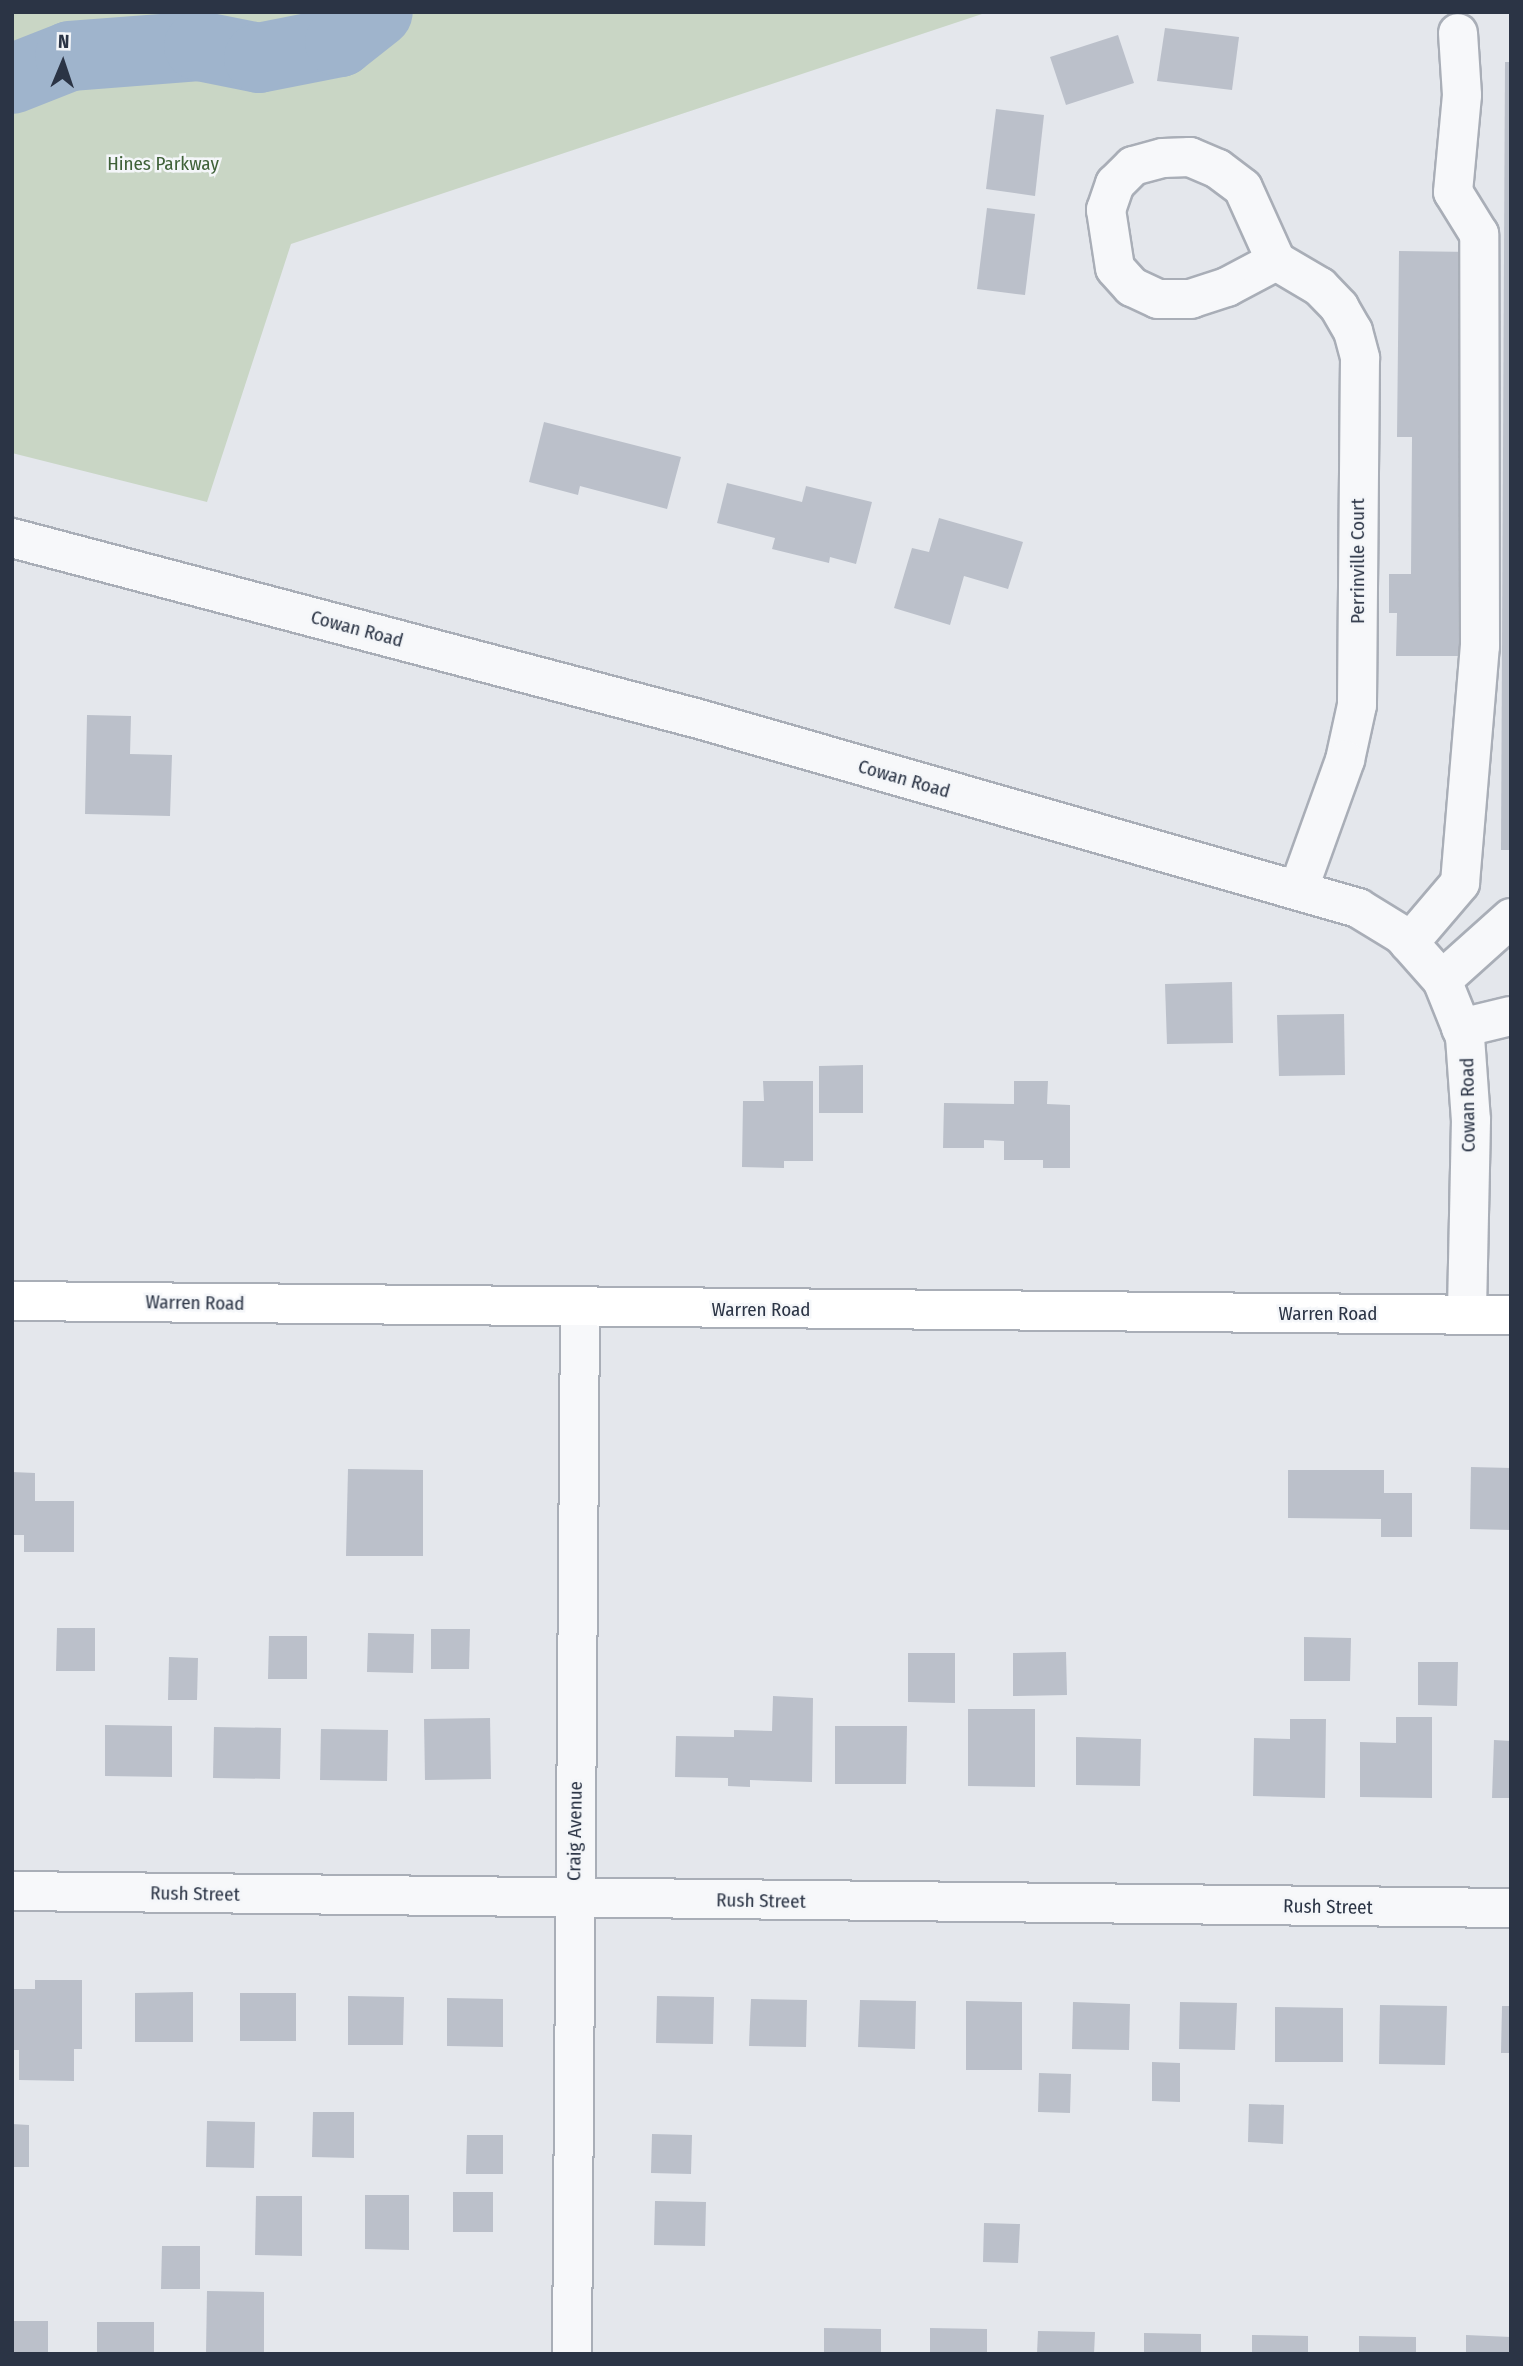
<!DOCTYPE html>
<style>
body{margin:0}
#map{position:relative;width:1523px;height:2366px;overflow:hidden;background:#e4e7ec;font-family:"Fira Sans Condensed",sans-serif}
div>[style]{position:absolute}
.green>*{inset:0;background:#c9d6c5}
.river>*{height:70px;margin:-35px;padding:0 35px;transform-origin:35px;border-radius:35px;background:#9fb4cc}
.building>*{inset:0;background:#bbc0ca}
.roads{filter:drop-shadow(2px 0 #a9aeb7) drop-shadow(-2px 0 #a9aeb7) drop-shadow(0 2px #a9aeb7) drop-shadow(0 -2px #a9aeb7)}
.minor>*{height:38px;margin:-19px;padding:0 19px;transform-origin:19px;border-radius:19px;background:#f7f8fa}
.major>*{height:38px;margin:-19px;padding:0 19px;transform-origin:19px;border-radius:19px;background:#fff}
span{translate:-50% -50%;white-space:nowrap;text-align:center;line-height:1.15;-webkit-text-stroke:5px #f4f6f9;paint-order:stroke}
.park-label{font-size:19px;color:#3f6138}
.street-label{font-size:19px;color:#2b3445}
.frame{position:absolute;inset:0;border:14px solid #2b3445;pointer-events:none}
.north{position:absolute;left:28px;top:28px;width:70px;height:70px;-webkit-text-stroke:5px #f4f6f9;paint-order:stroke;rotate:2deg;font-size:19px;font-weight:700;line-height:28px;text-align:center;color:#2b3445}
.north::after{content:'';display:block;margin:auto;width:24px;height:32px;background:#2b3445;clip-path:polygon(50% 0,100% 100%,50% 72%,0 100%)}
</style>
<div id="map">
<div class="green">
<i style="clip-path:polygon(12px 12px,988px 12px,291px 244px,207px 502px,12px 453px)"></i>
</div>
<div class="river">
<i style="left:12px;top:79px;width:62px;rotate:-21.6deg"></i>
<i style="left:70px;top:56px;width:129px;rotate:-4.4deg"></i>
<i style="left:199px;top:46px;width:61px;rotate:11.3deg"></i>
<i style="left:259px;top:58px;width:83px;rotate:-11.2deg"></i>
<i style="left:340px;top:42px;width:48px;rotate:-38.3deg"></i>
</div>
<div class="building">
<i style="clip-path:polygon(1165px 28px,1239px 37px,1232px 90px,1157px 81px)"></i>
<i style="clip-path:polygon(1118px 35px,1134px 83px,1066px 105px,1050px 57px)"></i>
<i style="clip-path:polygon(1505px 62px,1511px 62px,1511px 850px,1501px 850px)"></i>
<i style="clip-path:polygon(996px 109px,1044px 115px,1035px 196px,986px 189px)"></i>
<i style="clip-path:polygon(987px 208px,1035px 214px,1025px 295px,977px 289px)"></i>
<i style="clip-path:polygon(1399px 251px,1473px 252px,1468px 656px,1396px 656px,1397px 613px,1389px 613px,1389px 574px,1411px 574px,1412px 437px,1397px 437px)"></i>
<i style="clip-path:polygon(544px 422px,681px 457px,667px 509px,580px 486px,578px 495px,529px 482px)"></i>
<i style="clip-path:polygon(727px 483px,802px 502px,806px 486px,872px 502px,856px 564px,830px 557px,829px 563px,772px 549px,775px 538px,717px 523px)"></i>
<i style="clip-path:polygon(939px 518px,1023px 542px,1008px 589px,964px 576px,950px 625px,894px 608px,912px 548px,929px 552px)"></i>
<i style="clip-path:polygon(87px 715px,131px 716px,130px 754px,172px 755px,170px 816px,85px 814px)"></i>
<i style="clip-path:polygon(1232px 982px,1233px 1043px,1167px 1044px,1165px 984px)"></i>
<i style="clip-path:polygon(1344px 1014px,1345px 1075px,1279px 1076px,1277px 1015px)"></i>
<i style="clip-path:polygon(863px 1065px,863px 1113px,819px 1113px,819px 1066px)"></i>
<i style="clip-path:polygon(763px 1081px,813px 1081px,813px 1161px,784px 1161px,784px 1168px,742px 1167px,743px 1101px,764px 1101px)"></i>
<i style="clip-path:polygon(1014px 1081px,1048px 1081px,1047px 1104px,1070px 1105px,1070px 1168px,1043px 1168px,1043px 1160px,1004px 1160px,1004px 1141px,984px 1140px,984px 1148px,943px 1148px,944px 1103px,1014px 1104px)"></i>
<i style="clip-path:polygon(1471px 1467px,1511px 1468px,1511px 1530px,1470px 1529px)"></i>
<i style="clip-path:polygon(348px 1469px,423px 1470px,423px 1556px,346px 1556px)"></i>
<i style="clip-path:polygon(1288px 1470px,1384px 1470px,1384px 1493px,1412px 1493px,1412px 1537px,1381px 1537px,1381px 1519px,1288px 1518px)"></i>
<i style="clip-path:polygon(12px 1472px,35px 1473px,35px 1501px,74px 1501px,74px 1552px,24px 1552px,24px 1535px,12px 1535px)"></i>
<i style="clip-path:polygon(57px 1628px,95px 1628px,95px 1671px,56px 1671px)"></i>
<i style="clip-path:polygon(431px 1629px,470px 1629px,469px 1669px,431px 1669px)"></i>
<i style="clip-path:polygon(368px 1633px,414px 1634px,413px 1673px,367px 1672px)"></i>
<i style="clip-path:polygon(269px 1636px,307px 1636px,307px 1679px,268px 1679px)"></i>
<i style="clip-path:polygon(1304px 1637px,1351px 1638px,1350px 1681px,1304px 1681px)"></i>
<i style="clip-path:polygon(1066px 1652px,1067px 1695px,1013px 1696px,1013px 1653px)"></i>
<i style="clip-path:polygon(908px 1653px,955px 1653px,955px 1703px,908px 1702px)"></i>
<i style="clip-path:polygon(169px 1657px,198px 1658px,197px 1700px,168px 1700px)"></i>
<i style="clip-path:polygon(1418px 1662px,1458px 1662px,1457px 1706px,1418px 1705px)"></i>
<i style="clip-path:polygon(773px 1696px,813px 1698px,812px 1782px,750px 1780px,750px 1787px,728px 1786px,728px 1778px,675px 1777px,676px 1736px,734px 1737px,734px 1730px,772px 1731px)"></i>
<i style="clip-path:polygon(968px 1709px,1035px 1709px,1035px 1787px,968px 1786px)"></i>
<i style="clip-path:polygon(1396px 1717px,1432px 1717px,1432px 1798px,1360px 1797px,1360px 1742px,1396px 1743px)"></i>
<i style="clip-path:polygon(490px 1718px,491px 1779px,425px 1780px,424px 1719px)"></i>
<i style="clip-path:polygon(1290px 1719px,1326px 1719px,1325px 1798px,1253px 1796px,1254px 1738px,1290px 1739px)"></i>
<i style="clip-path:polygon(105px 1725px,172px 1726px,172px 1777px,105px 1776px)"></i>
<i style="clip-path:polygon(835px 1726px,907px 1726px,906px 1784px,835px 1784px)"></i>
<i style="clip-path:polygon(214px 1727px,281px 1728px,280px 1779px,213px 1778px)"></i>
<i style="clip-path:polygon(321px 1729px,388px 1730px,387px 1781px,320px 1780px)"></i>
<i style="clip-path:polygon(1076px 1737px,1141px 1739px,1140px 1786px,1076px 1785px)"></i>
<i style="clip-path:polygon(1494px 1740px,1511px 1741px,1511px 1798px,1492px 1798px)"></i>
<i style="clip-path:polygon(35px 1980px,82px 1980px,82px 2049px,74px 2049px,74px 2081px,19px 2080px,19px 2050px,13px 2050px,14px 1989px,35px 1989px)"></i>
<i style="clip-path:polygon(193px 1992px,193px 2042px,135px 2042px,135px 1993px)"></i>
<i style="clip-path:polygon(240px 1993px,296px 1993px,296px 2041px,240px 2041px)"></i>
<i style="clip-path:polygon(348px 1996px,404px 1997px,403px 2045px,348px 2045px)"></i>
<i style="clip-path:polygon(657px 1996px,714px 1997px,713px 2044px,656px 2043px)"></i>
<i style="clip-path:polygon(447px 1998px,503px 1999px,503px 2047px,447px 2046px)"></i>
<i style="clip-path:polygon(751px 1999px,807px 2000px,806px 2047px,749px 2046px)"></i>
<i style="clip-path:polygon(860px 2000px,916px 2001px,915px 2049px,858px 2047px)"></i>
<i style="clip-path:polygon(966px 2001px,1022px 2002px,1022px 2070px,966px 2070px)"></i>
<i style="clip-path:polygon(1073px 2002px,1130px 2004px,1129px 2050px,1072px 2049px)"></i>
<i style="clip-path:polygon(1180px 2002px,1237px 2003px,1235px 2050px,1179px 2049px)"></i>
<i style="clip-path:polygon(1380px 2005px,1447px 2006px,1445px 2065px,1379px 2064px)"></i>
<i style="clip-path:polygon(1502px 2006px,1511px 2006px,1511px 2053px,1501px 2053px)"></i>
<i style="clip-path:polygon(1275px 2007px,1343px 2008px,1343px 2062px,1275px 2062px)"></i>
<i style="clip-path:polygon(1152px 2062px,1180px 2063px,1180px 2102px,1152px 2101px)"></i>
<i style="clip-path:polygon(1039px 2073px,1071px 2074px,1070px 2113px,1038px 2112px)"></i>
<i style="clip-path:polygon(1249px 2104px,1284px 2105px,1283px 2144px,1248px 2142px)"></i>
<i style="clip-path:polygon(313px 2112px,354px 2112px,354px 2158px,312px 2157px)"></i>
<i style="clip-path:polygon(207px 2121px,255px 2122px,254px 2168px,206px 2167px)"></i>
<i style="clip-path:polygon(12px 2124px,29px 2125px,29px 2167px,12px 2167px)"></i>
<i style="clip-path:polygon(652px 2134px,692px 2135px,691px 2174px,651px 2173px)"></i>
<i style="clip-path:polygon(467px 2135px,503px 2135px,503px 2174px,466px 2174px)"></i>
<i style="clip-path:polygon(453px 2192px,493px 2192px,493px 2232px,453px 2232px)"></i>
<i style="clip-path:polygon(365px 2195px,409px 2195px,409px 2250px,365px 2249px)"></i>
<i style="clip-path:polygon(256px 2196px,302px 2196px,302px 2256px,255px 2255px)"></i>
<i style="clip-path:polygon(655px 2201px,706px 2202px,705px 2246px,654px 2245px)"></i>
<i style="clip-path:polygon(984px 2223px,1020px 2224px,1018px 2263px,983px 2262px)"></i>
<i style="clip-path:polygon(162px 2246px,200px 2246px,200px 2289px,161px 2289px)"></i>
<i style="clip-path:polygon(207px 2291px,264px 2292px,264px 2354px,206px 2354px)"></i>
<i style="clip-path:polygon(12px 2321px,48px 2321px,48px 2354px,12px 2354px)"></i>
<i style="clip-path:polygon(97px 2322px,154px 2322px,154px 2354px,97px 2354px)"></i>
<i style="clip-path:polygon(824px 2328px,881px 2329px,881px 2354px,824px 2354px)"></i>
<i style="clip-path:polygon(930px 2328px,987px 2329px,987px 2354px,930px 2354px)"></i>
<i style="clip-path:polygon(1038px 2331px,1095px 2332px,1094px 2354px,1037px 2354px)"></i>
<i style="clip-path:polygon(1144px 2333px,1201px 2334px,1201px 2354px,1144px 2354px)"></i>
<i style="clip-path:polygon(1252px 2335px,1308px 2336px,1308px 2354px,1252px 2354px)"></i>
<i style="clip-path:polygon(1466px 2335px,1511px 2337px,1511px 2354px,1466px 2354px)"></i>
<i style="clip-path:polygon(1359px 2336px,1416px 2337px,1416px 2354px,1359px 2354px)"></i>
</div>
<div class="roads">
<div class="minor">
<i style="left:1276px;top:261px;width:55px;rotate:152deg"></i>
<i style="left:1227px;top:287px;width:38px;rotate:162deg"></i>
<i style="left:1191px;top:299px;width:33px;rotate:180deg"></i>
<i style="left:1158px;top:299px;width:29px;rotate:-155deg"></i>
<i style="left:1132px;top:287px;width:25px;rotate:-132deg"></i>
<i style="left:1115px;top:268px;width:59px;rotate:-98.8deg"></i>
<i style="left:1106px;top:210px;width:28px;rotate:-71deg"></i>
<i style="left:1115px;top:184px;width:25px;rotate:-45deg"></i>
<i style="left:1133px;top:166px;width:31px;rotate:-15deg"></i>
<i style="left:1163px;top:158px;width:27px;rotate:-2deg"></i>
<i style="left:1190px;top:157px;width:30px;rotate:23deg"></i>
<i style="left:1218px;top:169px;width:31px;rotate:37deg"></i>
<i style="left:1243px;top:188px;width:80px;rotate:65.7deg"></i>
<i style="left:1276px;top:261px;width:51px;rotate:30.6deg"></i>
<i style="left:1320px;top:287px;width:28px;rotate:46deg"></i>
<i style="left:1339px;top:307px;width:28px;rotate:60deg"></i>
<i style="left:1353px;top:331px;width:28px;rotate:75deg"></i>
<i style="left:1360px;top:358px;width:347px;rotate:90.5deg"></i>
<i style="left:1357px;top:705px;width:56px;rotate:102.3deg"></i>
<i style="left:1345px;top:760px;width:136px;rotate:109.8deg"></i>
<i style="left:12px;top:538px;width:710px;rotate:14.76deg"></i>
<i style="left:699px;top:719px;width:686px;rotate:16deg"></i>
<i style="left:1358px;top:908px;width:52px;rotate:31.5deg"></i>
<i style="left:1402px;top:935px;width:60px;rotate:48.4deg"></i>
<i style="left:1442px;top:980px;width:61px;rotate:68deg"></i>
<i style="left:1465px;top:1037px;width:83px;rotate:85.9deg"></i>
<i style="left:1471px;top:1120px;width:195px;rotate:91.2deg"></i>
<i style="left:1409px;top:943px;width:79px;rotate:-49.6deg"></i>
<i style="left:1460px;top:883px;width:238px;rotate:-85.2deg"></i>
<i style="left:1480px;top:646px;width:412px;rotate:-90.1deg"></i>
<i style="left:1479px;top:234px;width:49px;rotate:-121.8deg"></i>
<i style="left:1453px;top:192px;width:97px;rotate:-84.7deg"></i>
<i style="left:1462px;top:95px;width:62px;rotate:-93.7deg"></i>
<i style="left:1442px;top:980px;width:93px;rotate:-41.9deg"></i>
<i style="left:1461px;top:1028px;width:51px;rotate:-13.5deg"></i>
<i style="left:12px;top:1891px;width:1499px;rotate:0.65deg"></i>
<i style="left:572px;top:2354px;width:1046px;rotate:-89.56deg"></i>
</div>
<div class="major">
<i style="left:12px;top:1301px;width:1499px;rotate:0.54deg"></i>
</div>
</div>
<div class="park-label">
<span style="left:163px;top:164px">Hines Parkway</span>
</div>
<div class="street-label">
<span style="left:1358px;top:561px;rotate:-90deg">Perrinville Court</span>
<span style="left:357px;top:629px;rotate:15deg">Cowan Road</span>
<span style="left:904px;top:779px;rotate:16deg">Cowan Road</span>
<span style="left:1468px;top:1105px;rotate:-91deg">Cowan Road</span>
<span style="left:195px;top:1303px;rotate:1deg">Warren Road</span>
<span style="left:761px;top:1310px">Warren Road</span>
<span style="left:1328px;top:1314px">Warren Road</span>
<span style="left:575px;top:1831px;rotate:-89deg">Craig Avenue</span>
<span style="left:195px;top:1894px;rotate:1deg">Rush Street</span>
<span style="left:761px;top:1901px;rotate:1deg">Rush Street</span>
<span style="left:1328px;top:1907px;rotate:1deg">Rush Street</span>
</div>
<div class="frame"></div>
<div class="north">N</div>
</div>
